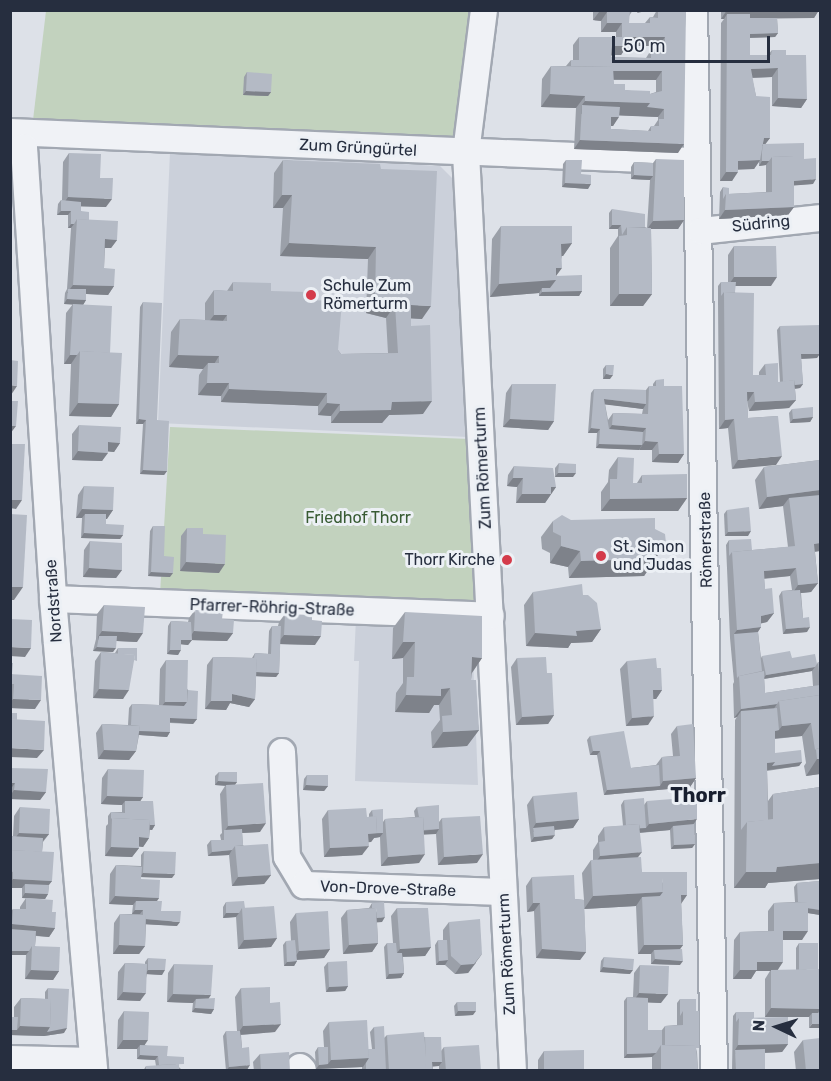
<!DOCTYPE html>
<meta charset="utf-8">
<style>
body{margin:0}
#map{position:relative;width:831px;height:1081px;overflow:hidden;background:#dde1e8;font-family:Rubik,sans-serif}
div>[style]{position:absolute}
.built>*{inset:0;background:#cbd0da}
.green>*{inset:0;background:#c2d2be}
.roads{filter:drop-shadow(2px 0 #a2a8b2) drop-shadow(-2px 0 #a2a8b2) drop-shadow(0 2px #a2a8b2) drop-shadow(0 -2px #a2a8b2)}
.minor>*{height:26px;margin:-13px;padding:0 13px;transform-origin:13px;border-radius:13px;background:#f0f2f6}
.wall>*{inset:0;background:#9ba0a9}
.shaded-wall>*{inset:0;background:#7e828a}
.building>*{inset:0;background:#b4bac5}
.dots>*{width:16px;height:16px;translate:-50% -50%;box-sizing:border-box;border:3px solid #ecf0f5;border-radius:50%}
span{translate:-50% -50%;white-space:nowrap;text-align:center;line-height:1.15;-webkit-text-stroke:6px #ecf0f5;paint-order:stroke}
.street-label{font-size:16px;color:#262e3f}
.poi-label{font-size:16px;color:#262e3f}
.left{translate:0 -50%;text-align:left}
.right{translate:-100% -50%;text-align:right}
.park-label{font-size:16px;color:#385b33}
.quarter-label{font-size:20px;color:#181f2f;font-weight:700}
.frame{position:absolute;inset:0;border:12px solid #262e3f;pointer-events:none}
.north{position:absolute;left:747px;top:997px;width:60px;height:60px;-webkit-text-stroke:4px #ecf0f5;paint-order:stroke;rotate:274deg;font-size:16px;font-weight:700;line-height:24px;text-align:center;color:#262e3f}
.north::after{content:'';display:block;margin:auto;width:21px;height:27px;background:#262e3f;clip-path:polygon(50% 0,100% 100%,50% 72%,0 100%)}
.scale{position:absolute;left:612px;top:36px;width:158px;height:27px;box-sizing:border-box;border:3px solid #262e3f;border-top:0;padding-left:8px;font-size:18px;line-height:21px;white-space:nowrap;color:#262e3f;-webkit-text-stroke:4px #ecf0f5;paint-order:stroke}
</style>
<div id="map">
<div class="built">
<i style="clip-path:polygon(170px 152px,440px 166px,452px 178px,468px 437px,158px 423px)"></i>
<i style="clip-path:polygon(356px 618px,472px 631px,478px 785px,355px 781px,359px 661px,354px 661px)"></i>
</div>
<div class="green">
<i style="clip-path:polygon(46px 11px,472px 11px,458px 135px,453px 141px,445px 143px,33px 120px)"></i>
<i style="clip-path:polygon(170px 427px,469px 439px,478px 606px,160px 594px)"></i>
</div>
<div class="roads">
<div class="minor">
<i style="left:484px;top:10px;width:144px;rotate:97.2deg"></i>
<i style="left:466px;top:153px;width:918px;rotate:87.07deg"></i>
<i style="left:694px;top:10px;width:1060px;rotate:88.92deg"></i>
<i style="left:10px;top:132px;width:682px;rotate:2.44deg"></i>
<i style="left:16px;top:133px;width:16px;rotate:60deg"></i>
<i style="left:24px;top:147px;width:453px;rotate:86.3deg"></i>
<i style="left:53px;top:599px;width:473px;rotate:85deg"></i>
<i style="left:701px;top:231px;width:120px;rotate:-6.2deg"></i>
<i style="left:53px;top:599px;width:438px;rotate:2.2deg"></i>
<i style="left:282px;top:752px;width:105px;rotate:87.3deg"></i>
<i style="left:287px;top:857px;width:33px;rotate:59deg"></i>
<i style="left:304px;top:885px;width:199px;rotate:2deg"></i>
<i style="left:10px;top:1059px;width:83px;rotate:1.4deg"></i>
<i style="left:300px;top:1067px;width:4px;rotate:45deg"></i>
</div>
</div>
<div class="wall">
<i style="clip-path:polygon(evenodd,593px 10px,633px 10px,629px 16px,629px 23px,645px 23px,650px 17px,653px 17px,657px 10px,686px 10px,678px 153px,574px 149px,576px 108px,541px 107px,542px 79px,551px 66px,566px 66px,571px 60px,573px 60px,573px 45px,579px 37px,616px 37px,616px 32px,601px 32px,601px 21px,593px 20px,593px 10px,627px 46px,659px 46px,659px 49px,651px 50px,646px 58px,611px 57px,612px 55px,621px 55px,627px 46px,593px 10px,613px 80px,656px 80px,656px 92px,650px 94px,625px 90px,614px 84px,613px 80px,593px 10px,619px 115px,658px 117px,658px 120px,654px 126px,651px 126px,648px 131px,611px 129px,611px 126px,613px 126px,619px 115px)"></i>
<i style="clip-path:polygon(721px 10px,819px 10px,814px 18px,777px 18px,778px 33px,775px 37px,750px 38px,750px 55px,768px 55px,772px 50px,786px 55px,807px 99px,801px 108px,772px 106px,772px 77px,752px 78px,756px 96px,770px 138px,765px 144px,804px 159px,813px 184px,794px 185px,794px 207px,788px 215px,719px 219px,720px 192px,723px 187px,729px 194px,766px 192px,766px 165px,759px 166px,759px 162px,754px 169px,738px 169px,732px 181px,720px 181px,721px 23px,724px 19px,721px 19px)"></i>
<i style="clip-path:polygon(247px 72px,271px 92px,268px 96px,243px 95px,244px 77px)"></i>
<i style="clip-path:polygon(69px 153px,100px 178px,106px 207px,81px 206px,81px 211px,89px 220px,117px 240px,111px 248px,105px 248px,104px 268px,114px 286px,108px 295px,86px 294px,86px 300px,83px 305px,64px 304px,65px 293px,67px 289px,71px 228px,68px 228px,68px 215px,57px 215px,58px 204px,61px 200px,62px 200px,63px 162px)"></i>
<i style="clip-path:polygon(656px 159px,684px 220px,678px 229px,651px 229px,652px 294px,643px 306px,610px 306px,610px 248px,618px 236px,618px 229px,609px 229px,609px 213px,612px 209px,645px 227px,647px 228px,650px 180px,631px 179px,631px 167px,634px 162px,653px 163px)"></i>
<i style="clip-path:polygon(283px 160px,381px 169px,422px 319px,411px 318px,411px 326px,423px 414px,389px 415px,382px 423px,331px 423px,331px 416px,318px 415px,318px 406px,221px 402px,221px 396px,198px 395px,199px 375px,203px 369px,169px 367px,171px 332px,180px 319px,205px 320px,205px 303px,214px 290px,227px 291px,233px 282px,306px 300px,338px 350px,341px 354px,388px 353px,386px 318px,366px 313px,368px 259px,280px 256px,283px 208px,273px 208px,274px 173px)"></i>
<i style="clip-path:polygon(566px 160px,581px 174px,588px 189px,562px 187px,563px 164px)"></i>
<i style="clip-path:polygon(501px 226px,572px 243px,563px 256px,562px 256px,556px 276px,582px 291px,579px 296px,539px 296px,539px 293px,490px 297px,492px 239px)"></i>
<i style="clip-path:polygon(734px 246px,771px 286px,735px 286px,735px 292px,753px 375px,759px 375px,759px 372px,765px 364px,778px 382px,780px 382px,777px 330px,780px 326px,820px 345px,817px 358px,801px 359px,803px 384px,800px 388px,795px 389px,796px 400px,789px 408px,749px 411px,747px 401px,748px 418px,778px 416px,732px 469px,728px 428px,719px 429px,718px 301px,718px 286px,721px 282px,728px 282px,728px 255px)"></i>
<i style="clip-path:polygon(143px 302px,157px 420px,167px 471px,164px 475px,140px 474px,143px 424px,136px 424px,140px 307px)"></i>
<i style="clip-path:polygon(73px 304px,110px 353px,119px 404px,111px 417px,69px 416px,71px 364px,64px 364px,66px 313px)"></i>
<i style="clip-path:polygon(606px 365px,610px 379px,603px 379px,603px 369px)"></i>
<i style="clip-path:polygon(evenodd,656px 380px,664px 386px,684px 454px,678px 463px,652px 462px,652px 450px,596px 448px,597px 433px,588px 433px,591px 393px,594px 389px,646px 390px,649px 386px,653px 386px,653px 384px,656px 380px,605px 404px,643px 409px,642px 414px,613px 413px,608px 420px,605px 404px)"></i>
<i style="clip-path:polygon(512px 384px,554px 421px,548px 430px,503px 427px,506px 393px)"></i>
<i style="clip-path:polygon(792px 409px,813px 417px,810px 422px,790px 423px,789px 413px)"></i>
<i style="clip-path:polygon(79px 425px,120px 443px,114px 452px,108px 451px,102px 461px,72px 460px,72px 434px)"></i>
<i style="clip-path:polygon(618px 457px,633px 483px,637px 483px,642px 475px,687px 498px,678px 511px,601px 511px,601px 492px,608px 482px,609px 470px)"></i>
<i style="clip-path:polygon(evenodd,820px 460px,820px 551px,815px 552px,818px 583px,811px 592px,801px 593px,803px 618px,807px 632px,783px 634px,779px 596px,782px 591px,792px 590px,790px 576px,764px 579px,765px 589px,774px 613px,767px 622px,761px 623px,761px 627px,758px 632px,761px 658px,762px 656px,792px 658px,817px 664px,818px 662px,820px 662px,820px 774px,806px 776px,804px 766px,806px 763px,802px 736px,775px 739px,775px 753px,802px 762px,799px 766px,767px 771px,768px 801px,773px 794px,820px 787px,820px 879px,768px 883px,765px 888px,734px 888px,735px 720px,737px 717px,734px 718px,733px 684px,734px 682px,730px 638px,726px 545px,729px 540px,752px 550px,788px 547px,783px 506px,759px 509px,755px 480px,764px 467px,820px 460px,812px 671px,813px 686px,765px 693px,764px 679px,812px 671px)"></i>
<i style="clip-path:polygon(559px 463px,573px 477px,555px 477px,555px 468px)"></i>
<i style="clip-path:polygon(514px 466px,556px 487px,545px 503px,516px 503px,517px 487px,507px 486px,508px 475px)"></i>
<i style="clip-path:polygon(84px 486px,113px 510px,106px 519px,106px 524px,123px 535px,120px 539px,81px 538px,82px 518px,76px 518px,78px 495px)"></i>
<i style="clip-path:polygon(727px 510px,748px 536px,725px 536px,724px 514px)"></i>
<i style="clip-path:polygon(571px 520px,656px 558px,656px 559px,644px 576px,569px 578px,568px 567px,550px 563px,550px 553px,542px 549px,541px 537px,553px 521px)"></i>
<i style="clip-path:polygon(153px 526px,164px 556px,170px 577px,148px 576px,150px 531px)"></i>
<i style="clip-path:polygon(187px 528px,203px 534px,219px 573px,180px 571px,181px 536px)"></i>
<i style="clip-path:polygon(90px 541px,122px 570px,116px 578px,83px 577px,84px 550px)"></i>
<i style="clip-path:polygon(533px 592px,583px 595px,601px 629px,592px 642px,571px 643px,568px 648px,526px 646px,524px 605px)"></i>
<i style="clip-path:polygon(104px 605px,137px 642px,116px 641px,113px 652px,93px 651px,96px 639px,97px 614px)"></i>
<i style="clip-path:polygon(195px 610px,222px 619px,233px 633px,227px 641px,192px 640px,188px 645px,181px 644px,178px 655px,167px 654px,168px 626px,171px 621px,188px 622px,189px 618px)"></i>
<i style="clip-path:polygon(405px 612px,482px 658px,472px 673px,471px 680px,479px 730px,467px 746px,432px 748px,431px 732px,440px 720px,439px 705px,434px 705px,429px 713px,395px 712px,396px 693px,403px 683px,403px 658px,392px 659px,393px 628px)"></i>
<i style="clip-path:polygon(285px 614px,312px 620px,315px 645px,280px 644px,279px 673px,276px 677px,256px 676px,255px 699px,249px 707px,230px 703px,226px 710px,205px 709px,207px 665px,213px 657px,252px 658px,255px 653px,268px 654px,269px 631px,272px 626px,278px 626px,279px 622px)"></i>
<i style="clip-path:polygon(118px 648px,133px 665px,123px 699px,93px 698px,95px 661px,101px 652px,115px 653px)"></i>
<i style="clip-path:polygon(517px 658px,547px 673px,554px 715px,548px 724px,516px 725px,511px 667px)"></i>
<i style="clip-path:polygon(166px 660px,188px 690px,197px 719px,193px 724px,170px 723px,170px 732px,167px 737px,139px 735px,136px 751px,129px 760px,98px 759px,96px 733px,102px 724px,128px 725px,129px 708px,132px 704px,159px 705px,160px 669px)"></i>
<i style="clip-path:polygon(627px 661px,657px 668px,662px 690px,656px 699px,653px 699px,648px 725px,626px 726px,620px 669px)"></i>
<i style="clip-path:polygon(10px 663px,12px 674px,35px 709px,10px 708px)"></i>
<i style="clip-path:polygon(677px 726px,696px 778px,690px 787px,604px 795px,597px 755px,590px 755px,587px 740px,590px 736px,631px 768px,656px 765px,662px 757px,673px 756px,671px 734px)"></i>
<i style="clip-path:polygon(10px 768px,46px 792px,40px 800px,10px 799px)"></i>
<i style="clip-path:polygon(108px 769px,143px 797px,140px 801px,155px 825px,152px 830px,150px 829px,149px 838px,143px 847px,139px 846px,139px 848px,132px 857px,105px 856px,106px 826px,108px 824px,108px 816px,111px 812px,122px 812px,122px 805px,101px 804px,102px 778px)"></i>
<i style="clip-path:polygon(219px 772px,237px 782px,235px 784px,260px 832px,242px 833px,243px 845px,271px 875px,264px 884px,232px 886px,229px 855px,208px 856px,207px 845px,211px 840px,221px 840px,220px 835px,222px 833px,220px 794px,225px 786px,215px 785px,215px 776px)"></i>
<i style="clip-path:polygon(307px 775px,328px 786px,324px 791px,303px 790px,304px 779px)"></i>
<i style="clip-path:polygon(533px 796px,579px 819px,573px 828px,555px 830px,552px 839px,531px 842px,527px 805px)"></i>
<i style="clip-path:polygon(624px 800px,644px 805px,647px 801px,694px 824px,695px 844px,692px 848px,671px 849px,670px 830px,640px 833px,638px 857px,642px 872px,687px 895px,681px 903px,683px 945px,680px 949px,680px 965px,651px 964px,651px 954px,638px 954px,636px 906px,584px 909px,586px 952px,580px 960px,536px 958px,534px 911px,527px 912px,526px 886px,532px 877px,575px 899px,584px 900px,582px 873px,591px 860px,593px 860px,593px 850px,598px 842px,598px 836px,604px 827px,623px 826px,621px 805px)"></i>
<i style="clip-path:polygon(20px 807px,49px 834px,43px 842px,42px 852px,52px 881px,49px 885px,48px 894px,45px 899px,22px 898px,22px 888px,10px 888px,10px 836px,13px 836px,14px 816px)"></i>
<i style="clip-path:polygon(417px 807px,439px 822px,442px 818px,477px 863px,438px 865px,436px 834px,424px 834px,419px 863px,381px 866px,380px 837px,374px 838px,371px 842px,368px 842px,362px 855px,324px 857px,322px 819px,328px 810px,367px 817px,369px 817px,369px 814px,372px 810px,383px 822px,385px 819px,415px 817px,414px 811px)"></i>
<i style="clip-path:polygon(144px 851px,172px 878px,141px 877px,141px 879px,159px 898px,157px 901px,161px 911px,177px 926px,146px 924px,145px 946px,139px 954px,113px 954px,114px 923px,120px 914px,132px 914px,133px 905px,109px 904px,110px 874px,116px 865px,141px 866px,141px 855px)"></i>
<i style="clip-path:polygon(820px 881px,820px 915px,808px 913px,802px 940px,783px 940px,778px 970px,796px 970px,796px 948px,799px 943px,819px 1013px,820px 1013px,809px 1028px,809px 1017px,765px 1017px,765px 979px,770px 971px,756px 971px,751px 979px,733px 979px,734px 940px,740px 932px,768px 931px,768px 911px,774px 903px,795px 902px,794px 887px,797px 883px)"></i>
<i style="clip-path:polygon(26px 898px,52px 912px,55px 928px,49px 937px,36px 936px,35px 946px,59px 971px,53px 980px,25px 979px,26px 955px,10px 955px,10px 912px,13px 909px,20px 909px,20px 907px)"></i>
<i style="clip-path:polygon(226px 902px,245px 908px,277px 938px,271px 947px,238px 949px,236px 917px,223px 918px,223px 907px)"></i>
<i style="clip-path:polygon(372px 903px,382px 922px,377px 922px,378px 943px,372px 952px,343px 954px,341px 918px,347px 910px,369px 908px)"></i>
<i style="clip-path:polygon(397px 908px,431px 947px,425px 956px,403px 957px,404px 973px,401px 978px,386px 979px,384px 947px,387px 943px,393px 943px,391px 916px)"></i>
<i style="clip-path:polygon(296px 913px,330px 949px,324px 958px,297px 960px,297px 961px,294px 966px,284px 966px,283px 945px,286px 941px,291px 941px,290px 922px)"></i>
<i style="clip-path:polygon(449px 922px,476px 963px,468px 973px,455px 974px,445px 965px,436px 965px,435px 945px,438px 940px,443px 940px,443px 930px)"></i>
<i style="clip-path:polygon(604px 957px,630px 974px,600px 972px,601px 961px)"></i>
<i style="clip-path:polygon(148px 958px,162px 975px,147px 974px,140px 1001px,117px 1000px,118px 972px,125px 963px,145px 964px,145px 962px)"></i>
<i style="clip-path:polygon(328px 962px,348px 986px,345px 991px,326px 992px,324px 967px)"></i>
<i style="clip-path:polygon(174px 964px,209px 999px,214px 1009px,211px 1014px,192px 1012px,193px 1003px,167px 1002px,168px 973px)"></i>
<i style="clip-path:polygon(640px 965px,661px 1003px,648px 1002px,648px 1030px,662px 1030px,665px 1026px,677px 1025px,677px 1003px,680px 999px,697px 1052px,698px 1071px,652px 1071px,652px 1057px,624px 1058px,624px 1001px,627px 997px,633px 997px,634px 973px)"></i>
<i style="clip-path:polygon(48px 988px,64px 1033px,44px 1036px,10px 1035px,14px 1017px,14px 1007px,21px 998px,45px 999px,45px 992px)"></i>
<i style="clip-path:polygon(241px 988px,270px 1003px,275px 1032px,241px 1035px,242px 1048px,247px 1070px,226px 1071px,223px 1036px,226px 1031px,237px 1031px,235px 997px)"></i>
<i style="clip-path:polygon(457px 1002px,473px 1015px,455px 1016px,454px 1006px)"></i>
<i style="clip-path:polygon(124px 1011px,145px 1045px,167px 1056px,181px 1069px,179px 1069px,179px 1071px,143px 1071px,146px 1066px,156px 1066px,155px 1060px,137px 1059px,137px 1049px,117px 1049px,118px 1020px)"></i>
<i style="clip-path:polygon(736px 1012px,754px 1018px,788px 1044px,782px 1052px,765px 1053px,765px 1071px,732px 1071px,733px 1016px)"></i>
<i style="clip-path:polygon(329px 1022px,368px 1049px,372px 1049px,370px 1032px,374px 1027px,384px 1038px,387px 1035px,425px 1037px,441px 1051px,444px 1047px,481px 1071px,439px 1071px,439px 1066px,433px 1066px,433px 1071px,362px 1071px,362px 1067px,316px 1069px,315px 1052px,318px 1047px,324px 1047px,323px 1031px)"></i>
<i style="clip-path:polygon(803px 1040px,820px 1071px,796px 1071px,794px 1052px)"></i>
<i style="clip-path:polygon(544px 1051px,584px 1071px,538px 1071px,538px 1060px)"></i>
<i style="clip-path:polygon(260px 1054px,290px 1071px,254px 1071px,253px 1062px)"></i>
</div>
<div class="shaded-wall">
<i style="clip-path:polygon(639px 10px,650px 10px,637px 13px)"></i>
<i style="clip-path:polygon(727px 10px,819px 10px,814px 18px,727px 19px,727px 14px,724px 19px,721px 19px)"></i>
<i style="clip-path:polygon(599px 12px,607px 12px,601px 21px,593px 20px)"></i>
<i style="clip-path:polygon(607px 23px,622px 23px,616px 32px,601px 32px)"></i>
<i style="clip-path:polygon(778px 33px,775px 37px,744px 38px,747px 34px)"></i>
<i style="clip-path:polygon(627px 37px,665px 37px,659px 46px,621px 46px)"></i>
<i style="clip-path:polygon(612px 46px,627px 46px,621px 55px,606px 55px)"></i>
<i style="clip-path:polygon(778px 68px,772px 77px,745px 78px,751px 69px)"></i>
<i style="clip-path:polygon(571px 71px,662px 71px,656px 80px,565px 79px)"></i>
<i style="clip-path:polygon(246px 91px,271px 92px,268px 96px,243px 95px)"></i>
<i style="clip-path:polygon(550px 94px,585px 96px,576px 108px,541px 107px)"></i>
<i style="clip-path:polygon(778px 98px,807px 99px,801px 108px,772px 106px)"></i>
<i style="clip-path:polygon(585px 101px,650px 103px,664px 109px,658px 117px,581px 114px,582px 105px)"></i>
<i style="clip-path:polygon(611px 117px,619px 117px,613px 126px,605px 126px)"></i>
<i style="clip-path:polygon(764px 138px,770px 138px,764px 146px,762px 146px)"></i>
<i style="clip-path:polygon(580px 140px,684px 144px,678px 153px,574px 149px)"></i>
<i style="clip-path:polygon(760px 160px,754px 169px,732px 170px,738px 161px)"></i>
<i style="clip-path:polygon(762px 161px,769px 161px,766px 165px,759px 166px)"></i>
<i style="clip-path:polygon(726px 172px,738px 172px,732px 181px,720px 181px)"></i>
<i style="clip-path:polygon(634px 175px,653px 176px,650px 180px,631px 179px)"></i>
<i style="clip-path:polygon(816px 179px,813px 184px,788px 186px,791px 181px)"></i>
<i style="clip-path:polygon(565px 183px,591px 184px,588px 189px,562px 187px)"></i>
<i style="clip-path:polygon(282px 195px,292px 195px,283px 208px,273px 208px)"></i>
<i style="clip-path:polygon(68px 197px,112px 199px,106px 207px,62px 206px)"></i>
<i style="clip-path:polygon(794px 207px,788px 215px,719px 219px,725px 210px)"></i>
<i style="clip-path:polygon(61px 211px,71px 211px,68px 215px,57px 215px)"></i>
<i style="clip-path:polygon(684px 220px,678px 229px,647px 229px,653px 221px)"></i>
<i style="clip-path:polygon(71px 224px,74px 224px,71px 228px,68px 228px)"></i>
<i style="clip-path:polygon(612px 225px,621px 225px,618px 229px,609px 229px)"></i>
<i style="clip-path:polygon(105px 239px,117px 240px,111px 248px,99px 248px)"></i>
<i style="clip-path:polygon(289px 243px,376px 247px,368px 259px,280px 256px)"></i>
<i style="clip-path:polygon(572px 243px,563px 256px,552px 256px,561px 244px)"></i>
<i style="clip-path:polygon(556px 268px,562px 268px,553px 280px,556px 280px,582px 291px,579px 296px,539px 296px,542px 292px,542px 288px,539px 293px,490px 297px,499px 284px)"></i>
<i style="clip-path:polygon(734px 277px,777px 277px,771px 286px,728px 286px)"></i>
<i style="clip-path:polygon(73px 285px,114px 286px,108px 295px,67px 293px)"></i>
<i style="clip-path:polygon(619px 294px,652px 294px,643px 306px,610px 306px)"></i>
<i style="clip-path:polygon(67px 299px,86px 300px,83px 305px,64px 304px)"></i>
<i style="clip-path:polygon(375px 300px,395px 305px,386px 318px,366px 313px)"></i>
<i style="clip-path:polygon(411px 305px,431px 306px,422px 319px,402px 318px)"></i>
<i style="clip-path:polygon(214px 315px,227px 315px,218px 328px,205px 327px)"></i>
<i style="clip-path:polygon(801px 354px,820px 354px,817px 358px,798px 359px)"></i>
<i style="clip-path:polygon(70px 355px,77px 355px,71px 364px,64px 364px)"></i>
<i style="clip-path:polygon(178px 355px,219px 356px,211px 369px,208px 363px,203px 369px,169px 367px)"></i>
<i style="clip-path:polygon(606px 374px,613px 375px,610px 379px,603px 379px)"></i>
<i style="clip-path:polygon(207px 383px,229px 383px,221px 396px,198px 395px)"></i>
<i style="clip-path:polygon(803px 384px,800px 388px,781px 390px,784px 386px)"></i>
<i style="clip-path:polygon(10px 385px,17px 386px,11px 395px,10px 395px)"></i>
<i style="clip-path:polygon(229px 389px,327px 393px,318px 406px,221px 402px)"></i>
<i style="clip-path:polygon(747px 392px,754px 392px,748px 401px,741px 401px)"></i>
<i style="clip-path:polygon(604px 399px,646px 404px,643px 409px,601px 404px)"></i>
<i style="clip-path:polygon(796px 400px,789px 408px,749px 411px,755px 402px)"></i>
<i style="clip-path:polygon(432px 401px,423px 414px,389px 415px,382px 423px,331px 423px,340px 411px,392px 402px)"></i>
<i style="clip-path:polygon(78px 403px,119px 404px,111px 417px,69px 416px)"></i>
<i style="clip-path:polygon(327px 403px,340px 404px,331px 416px,318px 415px)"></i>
<i style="clip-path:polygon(813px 417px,810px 422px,790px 423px,793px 419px)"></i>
<i style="clip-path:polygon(139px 419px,146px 420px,143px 424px,136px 424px)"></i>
<i style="clip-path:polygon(510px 419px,554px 421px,548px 430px,503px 427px)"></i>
<i style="clip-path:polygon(734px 419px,728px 428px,719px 429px,725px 420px)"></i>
<i style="clip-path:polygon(612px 425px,646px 428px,640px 436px,606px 434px)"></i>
<i style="clip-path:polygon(10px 426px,16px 426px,10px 434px)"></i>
<i style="clip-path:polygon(591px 428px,600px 429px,597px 433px,588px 433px)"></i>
<i style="clip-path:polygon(645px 441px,658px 442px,652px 450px,639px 450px)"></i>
<i style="clip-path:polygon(108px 442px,120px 443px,114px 452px,102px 451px)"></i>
<i style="clip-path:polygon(599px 444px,642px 445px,639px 450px,596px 448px)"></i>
<i style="clip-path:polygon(78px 451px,108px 453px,102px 461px,72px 460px)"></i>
<i style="clip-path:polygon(659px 454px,684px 454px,678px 463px,652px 462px)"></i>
<i style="clip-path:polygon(782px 456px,776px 465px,732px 469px,738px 460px)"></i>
<i style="clip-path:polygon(143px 470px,167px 471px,164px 475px,140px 474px)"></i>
<i style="clip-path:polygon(558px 473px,576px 473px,573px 477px,555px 477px)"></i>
<i style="clip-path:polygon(513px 478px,523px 478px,517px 487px,507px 486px)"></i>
<i style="clip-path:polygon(551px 487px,556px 487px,545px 503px,516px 503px,522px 494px)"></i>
<i style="clip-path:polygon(820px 490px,820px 502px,789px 498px,783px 506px,759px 509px,767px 497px)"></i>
<i style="clip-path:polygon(687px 498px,678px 511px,601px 511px,610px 499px)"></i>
<i style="clip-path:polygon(10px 500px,22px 500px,16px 509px,10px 508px)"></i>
<i style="clip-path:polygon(82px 509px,113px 510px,107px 519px,85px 518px,85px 514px,82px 518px,76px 518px)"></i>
<i style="clip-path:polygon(751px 531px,748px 536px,725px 536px,728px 532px)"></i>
<i style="clip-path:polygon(84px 533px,123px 535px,120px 539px,81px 538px)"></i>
<i style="clip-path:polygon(666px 543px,644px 576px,569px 578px,581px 561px)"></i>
<i style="clip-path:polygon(820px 543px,820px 551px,808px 552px,814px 544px)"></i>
<i style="clip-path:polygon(561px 546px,580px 551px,568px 567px,550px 563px)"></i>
<i style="clip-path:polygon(186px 562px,225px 564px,219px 573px,180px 571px)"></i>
<i style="clip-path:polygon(89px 568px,122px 570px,116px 578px,83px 577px)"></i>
<i style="clip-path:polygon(796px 568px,790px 576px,757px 579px,764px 571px)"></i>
<i style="clip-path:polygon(151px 572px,173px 573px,170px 577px,148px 576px)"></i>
<i style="clip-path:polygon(818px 583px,811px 592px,792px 594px,798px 585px)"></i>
<i style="clip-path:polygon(10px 587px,23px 587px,14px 600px,10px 600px)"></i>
<i style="clip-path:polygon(774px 613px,767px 622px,755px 625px,761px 616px)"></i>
<i style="clip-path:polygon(761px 627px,755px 636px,734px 634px,737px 630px)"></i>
<i style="clip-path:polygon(810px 627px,807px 632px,783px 634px,786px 629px)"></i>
<i style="clip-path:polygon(601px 629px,592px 642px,571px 643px,568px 648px,526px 646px,535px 633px)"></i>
<i style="clip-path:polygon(102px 631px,143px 633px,137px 642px,98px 640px,98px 637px)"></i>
<i style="clip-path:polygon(194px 631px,233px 633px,227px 641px,188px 640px)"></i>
<i style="clip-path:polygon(284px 635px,321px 636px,315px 645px,277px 644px)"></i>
<i style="clip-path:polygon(181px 640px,192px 640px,188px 645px,178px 644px)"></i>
<i style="clip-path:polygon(403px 642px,415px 642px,403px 658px,392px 659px)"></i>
<i style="clip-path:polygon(10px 647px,31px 648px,25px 657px,10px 656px)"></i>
<i style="clip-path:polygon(97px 647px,116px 648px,113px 652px,93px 651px)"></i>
<i style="clip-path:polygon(170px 650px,181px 650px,178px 655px,167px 654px)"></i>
<i style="clip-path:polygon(472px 657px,482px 658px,471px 674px)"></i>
<i style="clip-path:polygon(815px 667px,812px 671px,763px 679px,766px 675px)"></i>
<i style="clip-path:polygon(253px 672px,279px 673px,276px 677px,250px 676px)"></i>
<i style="clip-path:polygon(450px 688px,439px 705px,434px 705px,429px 713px,395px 712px,406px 695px,441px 689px)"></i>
<i style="clip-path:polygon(99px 689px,129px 690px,123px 699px,93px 698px)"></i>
<i style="clip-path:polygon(653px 690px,662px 690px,656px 699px,647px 699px)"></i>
<i style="clip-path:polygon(232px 694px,255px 699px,249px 707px,230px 703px,226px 710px,205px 709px,211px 701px)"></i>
<i style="clip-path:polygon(13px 699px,41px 700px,35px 709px,10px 708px,10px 703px)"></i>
<i style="clip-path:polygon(165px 702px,187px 702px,181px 711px,159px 710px)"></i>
<i style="clip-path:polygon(777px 704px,771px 713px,741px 711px,737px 717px,734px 718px,741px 709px)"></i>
<i style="clip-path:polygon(554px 715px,548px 724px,516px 725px,522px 717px)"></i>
<i style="clip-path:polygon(654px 716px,648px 725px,626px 726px,632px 718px)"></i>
<i style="clip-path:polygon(170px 718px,197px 719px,193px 724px,167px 722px)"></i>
<i style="clip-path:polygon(811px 723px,802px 736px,769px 739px,775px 731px,779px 730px,782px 726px)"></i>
<i style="clip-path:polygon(130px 730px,170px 732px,167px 737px,127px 734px)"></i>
<i style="clip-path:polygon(479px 730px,467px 746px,432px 748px,443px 732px)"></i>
<i style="clip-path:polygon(10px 748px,44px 750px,37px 758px,10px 757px)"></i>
<i style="clip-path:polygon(104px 750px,136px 751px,129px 760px,98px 759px)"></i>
<i style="clip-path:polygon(593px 751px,600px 751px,597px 755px,590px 755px)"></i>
<i style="clip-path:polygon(820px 752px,820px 774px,806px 776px,817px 759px)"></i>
<i style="clip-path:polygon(775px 762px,802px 762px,799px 766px,761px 771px,767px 763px)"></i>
<i style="clip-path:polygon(696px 778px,690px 787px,604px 795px,607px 790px,660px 786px,663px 781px)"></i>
<i style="clip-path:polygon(218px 781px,237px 782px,234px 786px,215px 785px)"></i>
<i style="clip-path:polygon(10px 783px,15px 783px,10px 790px)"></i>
<i style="clip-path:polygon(306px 785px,328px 786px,324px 791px,303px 790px)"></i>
<i style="clip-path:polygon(14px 790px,46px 792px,40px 800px,10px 799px,10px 796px)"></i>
<i style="clip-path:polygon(107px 796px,143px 797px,137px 806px,125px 801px,122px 805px,101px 804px)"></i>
<i style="clip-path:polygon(579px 819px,573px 828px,533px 832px,533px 828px,536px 823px)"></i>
<i style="clip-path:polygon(697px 819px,691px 828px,673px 826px,670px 830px,624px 834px,627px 830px,646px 828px,649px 824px)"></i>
<i style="clip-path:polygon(112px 822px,155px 825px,152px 830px,112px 827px)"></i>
<i style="clip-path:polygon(266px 823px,260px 832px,224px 834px,224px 832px,228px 826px)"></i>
<i style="clip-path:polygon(439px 829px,436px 834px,418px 835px,421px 831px)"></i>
<i style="clip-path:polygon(19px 833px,49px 834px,42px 842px,13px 841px)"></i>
<i style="clip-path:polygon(383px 833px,380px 837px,374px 838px,371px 842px,362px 843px,368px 834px)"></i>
<i style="clip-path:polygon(555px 835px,552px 839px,531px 842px,534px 837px)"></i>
<i style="clip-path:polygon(139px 837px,149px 838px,143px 847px,133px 846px)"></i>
<i style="clip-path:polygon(695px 844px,692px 848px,671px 849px,674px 845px)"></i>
<i style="clip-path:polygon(369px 846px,362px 855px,324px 857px,330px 848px)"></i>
<i style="clip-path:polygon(111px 847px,139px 848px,132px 857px,105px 856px)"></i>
<i style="clip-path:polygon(232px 850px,229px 855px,208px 856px,212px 852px)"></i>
<i style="clip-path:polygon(642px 852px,635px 861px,594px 865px,600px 856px)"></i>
<i style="clip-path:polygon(425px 854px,419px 863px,381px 866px,388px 857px)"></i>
<i style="clip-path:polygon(483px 854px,477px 863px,438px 865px,444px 857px)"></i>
<i style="clip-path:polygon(820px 863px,820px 879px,768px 883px,765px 888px,734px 888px,746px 872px,777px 867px)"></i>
<i style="clip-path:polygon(143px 873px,175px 874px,172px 878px,140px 877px)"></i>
<i style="clip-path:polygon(271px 875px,264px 884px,232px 886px,238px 877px)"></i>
<i style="clip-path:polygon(13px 879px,52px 881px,45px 889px,25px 884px,22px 888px,10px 888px,10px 882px)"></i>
<i style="clip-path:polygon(663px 892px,654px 905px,642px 897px,636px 906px,584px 909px,593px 896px)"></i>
<i style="clip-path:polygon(25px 893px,48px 894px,45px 899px,22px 898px)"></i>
<i style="clip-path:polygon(681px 895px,687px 895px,681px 904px)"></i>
<i style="clip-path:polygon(115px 896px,159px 898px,153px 906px,136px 901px,133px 905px,109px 904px)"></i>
<i style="clip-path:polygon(533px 903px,540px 903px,534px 911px,527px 912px)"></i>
<i style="clip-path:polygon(798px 907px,820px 910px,820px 915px,795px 911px)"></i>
<i style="clip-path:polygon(135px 910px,143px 910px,140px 914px,132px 914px)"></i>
<i style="clip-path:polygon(226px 913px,239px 913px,236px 917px,223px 918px)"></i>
<i style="clip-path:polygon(385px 917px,382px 922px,370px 923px,373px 918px)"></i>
<i style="clip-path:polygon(143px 919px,180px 922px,177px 926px,140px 924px)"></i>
<i style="clip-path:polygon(12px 924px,55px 928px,49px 937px,10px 933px,10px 926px)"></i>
<i style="clip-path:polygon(783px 931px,808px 931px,802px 940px,777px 940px)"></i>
<i style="clip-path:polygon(277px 938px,271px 947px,238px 949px,244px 940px)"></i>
<i style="clip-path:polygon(378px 943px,372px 952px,343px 954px,349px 945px)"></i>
<i style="clip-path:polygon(119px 945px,145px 946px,139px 954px,113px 954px)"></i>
<i style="clip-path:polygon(644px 945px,683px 945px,677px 953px,654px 950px,651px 954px,638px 954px)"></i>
<i style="clip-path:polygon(431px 947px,425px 956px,394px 957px,400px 949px)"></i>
<i style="clip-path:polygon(330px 949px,324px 958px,293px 960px,299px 951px)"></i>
<i style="clip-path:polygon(542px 949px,586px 952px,580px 960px,536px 958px)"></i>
<i style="clip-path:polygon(10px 951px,29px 951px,26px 955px,10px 955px)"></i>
<i style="clip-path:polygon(482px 954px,468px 973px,455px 974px,461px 965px)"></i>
<i style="clip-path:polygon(655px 959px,683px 961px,680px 965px,651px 964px)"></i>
<i style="clip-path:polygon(448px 960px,445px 965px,436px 965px,439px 961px)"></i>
<i style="clip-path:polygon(297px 961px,294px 966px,284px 966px,287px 962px)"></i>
<i style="clip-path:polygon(757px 962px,783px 962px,777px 971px,756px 971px,751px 979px,733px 979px,740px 970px)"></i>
<i style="clip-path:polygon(603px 967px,633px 970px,630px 974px,600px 972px)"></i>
<i style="clip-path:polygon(31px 970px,59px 971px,53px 980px,25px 979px)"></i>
<i style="clip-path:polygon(148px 970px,165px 970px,162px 975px,145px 974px)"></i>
<i style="clip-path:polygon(404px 973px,401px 978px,386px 979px,389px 974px)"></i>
<i style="clip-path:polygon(348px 986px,345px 991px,326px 992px,329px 987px)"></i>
<i style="clip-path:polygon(123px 992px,146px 993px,140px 1001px,117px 1000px)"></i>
<i style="clip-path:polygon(639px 993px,668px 994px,661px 1003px,633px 1002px)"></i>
<i style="clip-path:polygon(173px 994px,211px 995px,205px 1004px,196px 999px,193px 1003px,167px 1002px)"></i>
<i style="clip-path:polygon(195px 1008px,214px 1009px,211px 1014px,192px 1012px)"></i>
<i style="clip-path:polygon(771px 1008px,820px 1009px,820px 1010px,815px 1017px,812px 1013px,809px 1017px,765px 1017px)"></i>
<i style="clip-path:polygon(458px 1011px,476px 1011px,473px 1015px,455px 1016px)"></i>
<i style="clip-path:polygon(281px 1024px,275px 1032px,237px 1035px,243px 1026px)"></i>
<i style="clip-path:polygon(812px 1024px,820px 1024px,820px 1028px,809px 1028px)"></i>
<i style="clip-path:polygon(20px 1026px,67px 1028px,64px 1033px,44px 1036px,10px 1035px,10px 1030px,17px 1030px)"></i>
<i style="clip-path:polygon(123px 1040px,148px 1040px,142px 1049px,140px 1045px,137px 1049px,117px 1049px)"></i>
<i style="clip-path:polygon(788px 1044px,782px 1052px,735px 1054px,735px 1050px,738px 1045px)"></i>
<i style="clip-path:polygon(656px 1053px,652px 1057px,624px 1058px,627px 1054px)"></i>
<i style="clip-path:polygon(140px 1055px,158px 1056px,155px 1060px,137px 1059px)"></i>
<i style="clip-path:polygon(369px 1058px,363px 1067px,316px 1069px,319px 1065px,328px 1064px,331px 1060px)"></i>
<i style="clip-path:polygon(432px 1062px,442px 1062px,439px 1066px,429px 1067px)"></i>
<i style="clip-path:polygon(250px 1065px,247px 1070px,226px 1071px,229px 1067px)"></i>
</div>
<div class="building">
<i style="clip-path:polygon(evenodd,599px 10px,630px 10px,629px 23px,650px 23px,650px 17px,658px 18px,658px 10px,686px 10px,684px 144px,580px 140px,582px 105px,620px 107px,619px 117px,611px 117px,611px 129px,651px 131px,651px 126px,659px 126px,659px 119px,664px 119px,664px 109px,647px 107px,650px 103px,650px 94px,662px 91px,662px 71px,613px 71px,613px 67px,571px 66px,571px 60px,579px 60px,579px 37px,622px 37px,622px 23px,607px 23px,607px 12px,599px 12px,599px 10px,627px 37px,665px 37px,665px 49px,651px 50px,651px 58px,611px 57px,612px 46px,627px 46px,627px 37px)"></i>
<i style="clip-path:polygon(727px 14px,750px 14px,750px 55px,806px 55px,807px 99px,778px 98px,778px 68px,751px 69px,756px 96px,770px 97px,770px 138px,764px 138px,760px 160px,738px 161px,738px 172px,726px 172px)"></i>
<i style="clip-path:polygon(750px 18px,777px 18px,778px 33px,750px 34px)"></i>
<i style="clip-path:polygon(772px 50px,786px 50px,786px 55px,771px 55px)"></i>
<i style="clip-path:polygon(551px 66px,613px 67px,614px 84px,625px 84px,625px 90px,650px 91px,650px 103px,585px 101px,585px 96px,550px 94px)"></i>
<i style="clip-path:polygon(247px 72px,272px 74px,271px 92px,246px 91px)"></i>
<i style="clip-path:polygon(804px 143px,804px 159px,816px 158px,816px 179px,794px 181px,794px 156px,772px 157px,769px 161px,762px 161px,762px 152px,763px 144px)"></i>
<i style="clip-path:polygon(69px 153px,101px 154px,100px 178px,113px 178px,112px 199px,68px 197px)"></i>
<i style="clip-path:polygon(794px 156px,794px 207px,725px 210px,726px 194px,772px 192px,772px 157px)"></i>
<i style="clip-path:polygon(656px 159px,684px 160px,684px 220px,653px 221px)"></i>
<i style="clip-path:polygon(283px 160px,380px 164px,381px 169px,437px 171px,431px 306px,411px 305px,411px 326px,430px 325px,432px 401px,392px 402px,391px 410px,340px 411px,340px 404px,327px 403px,327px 393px,229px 389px,229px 383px,207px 383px,208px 363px,219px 363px,219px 356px,178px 355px,180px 319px,227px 321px,227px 315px,214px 315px,214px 290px,233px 291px,233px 282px,271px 283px,271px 291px,307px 292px,306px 300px,342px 301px,338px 350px,341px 354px,398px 353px,395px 305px,375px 300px,376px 247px,289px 243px,292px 195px,282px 195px)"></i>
<i style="clip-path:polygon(566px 160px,582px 160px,581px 174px,591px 175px,591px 184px,565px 183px)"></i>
<i style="clip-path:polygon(634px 162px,653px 163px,653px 176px,634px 175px)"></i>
<i style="clip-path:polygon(723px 187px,729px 188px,729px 194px,726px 194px,723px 199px)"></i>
<i style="clip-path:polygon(61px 200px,81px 202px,81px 211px,89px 212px,89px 220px,77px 219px,74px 224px,71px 224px,71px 211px,61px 211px)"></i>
<i style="clip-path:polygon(612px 209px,645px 214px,645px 227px,627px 227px,622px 235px,621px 225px,612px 225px)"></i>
<i style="clip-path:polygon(77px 219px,118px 221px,117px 240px,105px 239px,104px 268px,115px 269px,114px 286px,73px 285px)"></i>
<i style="clip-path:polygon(501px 226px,572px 226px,572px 243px,561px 244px,562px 268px,556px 268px,556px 280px,499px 284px)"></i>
<i style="clip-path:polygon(627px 227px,651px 228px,652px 294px,619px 294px,619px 236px,627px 235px)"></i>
<i style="clip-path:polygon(734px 246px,776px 246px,777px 277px,734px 277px)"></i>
<i style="clip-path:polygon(582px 275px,582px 291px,542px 292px,542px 288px,550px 288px,556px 280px,556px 276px)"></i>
<i style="clip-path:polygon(721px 282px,736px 282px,735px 292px,724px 292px,721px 296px)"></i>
<i style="clip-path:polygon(68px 289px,86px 289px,86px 300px,67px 299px)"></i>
<i style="clip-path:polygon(724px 292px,754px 293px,753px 375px,766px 375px,765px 364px,778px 363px,778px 382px,794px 380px,796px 400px,755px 402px,754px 392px,747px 392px,748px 418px,778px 416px,782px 456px,738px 460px,734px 419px,725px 420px)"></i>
<i style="clip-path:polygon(143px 302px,162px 303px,157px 420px,169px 421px,167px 471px,143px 470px,146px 420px,139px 419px)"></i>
<i style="clip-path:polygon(73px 304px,112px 306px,110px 353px,80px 351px,77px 355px,70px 355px)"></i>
<i style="clip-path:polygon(820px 325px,820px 354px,801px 354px,803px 384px,795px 385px,794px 380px,783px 382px,780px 326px)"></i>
<i style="clip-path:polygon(80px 351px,122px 353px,119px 404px,78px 403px)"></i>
<i style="clip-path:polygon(10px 360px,18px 361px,17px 386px,10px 385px)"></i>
<i style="clip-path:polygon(606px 365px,614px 365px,613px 375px,606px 374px)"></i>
<i style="clip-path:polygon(664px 379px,664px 386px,656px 386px,656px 380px)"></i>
<i style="clip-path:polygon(512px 384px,556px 384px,554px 421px,510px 419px)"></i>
<i style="clip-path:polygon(649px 386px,682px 386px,684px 454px,659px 454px,658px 442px,645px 441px,646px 428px,612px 425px,613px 413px,648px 414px)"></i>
<i style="clip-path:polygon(594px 389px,646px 390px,646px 404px,604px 399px,609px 429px,643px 432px,642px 445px,599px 444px,600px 429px,591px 428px)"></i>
<i style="clip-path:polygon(10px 401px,18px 401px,16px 426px,10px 426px)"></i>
<i style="clip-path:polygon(813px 407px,813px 417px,793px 419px,792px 409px)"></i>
<i style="clip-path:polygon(79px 425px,121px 427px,120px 443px,108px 442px,108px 453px,78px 451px)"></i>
<i style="clip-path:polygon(10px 444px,25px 444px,22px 500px,10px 500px)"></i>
<i style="clip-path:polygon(618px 457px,634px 458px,633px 483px,642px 483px,642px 475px,687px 474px,687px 498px,610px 499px,610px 479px,617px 479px)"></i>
<i style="clip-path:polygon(820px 460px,820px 490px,767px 497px,764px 467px)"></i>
<i style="clip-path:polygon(559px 463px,576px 464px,576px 473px,558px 473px)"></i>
<i style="clip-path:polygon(514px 466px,553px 468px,556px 487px,551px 487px,551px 494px,522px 494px,523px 478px,513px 478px)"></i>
<i style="clip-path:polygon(84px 486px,114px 487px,113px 510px,82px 509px)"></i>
<i style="clip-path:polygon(820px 495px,820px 543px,814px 544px,818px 583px,798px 585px,796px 568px,764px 571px,765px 589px,772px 588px,774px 613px,761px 616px,761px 627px,737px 630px,732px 552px,795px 546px,789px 498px)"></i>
<i style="clip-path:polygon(749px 507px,751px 531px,728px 532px,727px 510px)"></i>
<i style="clip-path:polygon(10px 514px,27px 515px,23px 587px,10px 587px)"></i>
<i style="clip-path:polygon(85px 514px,106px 514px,106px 524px,124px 525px,123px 535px,84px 533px)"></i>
<i style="clip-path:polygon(562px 515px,571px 520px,655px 518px,655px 529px,665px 534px,666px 543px,656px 549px,656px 559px,581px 561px,580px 551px,561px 546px,561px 536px,553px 532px,553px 521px)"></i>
<i style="clip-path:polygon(153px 526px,165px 526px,164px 556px,174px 557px,173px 573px,151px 572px)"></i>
<i style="clip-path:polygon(187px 528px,203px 528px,203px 534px,226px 535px,225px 564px,186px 562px)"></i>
<i style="clip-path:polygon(751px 539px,752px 550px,732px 552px,729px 556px,729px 540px)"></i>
<i style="clip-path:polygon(90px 541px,122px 543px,122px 570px,89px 568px)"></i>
<i style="clip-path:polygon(582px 584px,583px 595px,588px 595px,597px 603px,601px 629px,576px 631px,577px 636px,535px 633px,533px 592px)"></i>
<i style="clip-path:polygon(800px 590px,803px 618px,809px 617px,810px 627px,786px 629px,782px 591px)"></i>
<i style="clip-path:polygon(104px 605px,145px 607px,143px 633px,102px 631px)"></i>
<i style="clip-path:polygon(195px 610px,223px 611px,222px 619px,234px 620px,233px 633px,194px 631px)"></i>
<i style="clip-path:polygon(405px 612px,482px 616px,482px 658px,472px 657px,471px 680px,476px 680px,479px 730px,443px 732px,442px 716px,452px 715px,450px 688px,441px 689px,441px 696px,406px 695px,407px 677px,414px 677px,415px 642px,403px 642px)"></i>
<i style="clip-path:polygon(285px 614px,312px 615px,312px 620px,322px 621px,321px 636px,284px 635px)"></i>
<i style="clip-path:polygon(10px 619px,32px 620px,31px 648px,10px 647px)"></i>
<i style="clip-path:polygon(171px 621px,191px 622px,192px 640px,181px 640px,181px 650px,170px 650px)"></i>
<i style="clip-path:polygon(272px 626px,281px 626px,279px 673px,256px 672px,257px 658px,254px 658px,255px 653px,271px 654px)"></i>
<i style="clip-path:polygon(758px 632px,762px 671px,739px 676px,737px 678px,734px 634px)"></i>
<i style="clip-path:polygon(99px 636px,117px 636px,116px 648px,97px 647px)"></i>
<i style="clip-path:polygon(118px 648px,137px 648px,137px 661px,134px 660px,135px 655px,118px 654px)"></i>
<i style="clip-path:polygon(790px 651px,792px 658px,815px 654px,817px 664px,815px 667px,766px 675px,762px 656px)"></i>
<i style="clip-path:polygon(101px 652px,135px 655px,129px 690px,99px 689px)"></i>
<i style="clip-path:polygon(213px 657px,257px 658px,255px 699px,232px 694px,232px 701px,211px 701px)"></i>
<i style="clip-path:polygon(546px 657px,547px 673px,552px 673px,554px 715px,522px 717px,517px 658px)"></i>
<i style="clip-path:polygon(656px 658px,657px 668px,661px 668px,662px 690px,653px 690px,654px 716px,632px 718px,627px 661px)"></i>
<i style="clip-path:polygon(166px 660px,188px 660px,187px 702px,165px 702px)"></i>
<i style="clip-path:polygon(818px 662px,820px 662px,820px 684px)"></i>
<i style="clip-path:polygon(10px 663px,13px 663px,12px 674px,10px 674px)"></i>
<i style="clip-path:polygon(764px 671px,765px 693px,820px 685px,820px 695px,779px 701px,777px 704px,741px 709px,739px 676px)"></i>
<i style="clip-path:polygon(10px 674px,42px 676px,41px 700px,13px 699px,14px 684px,10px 684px)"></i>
<i style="clip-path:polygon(188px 690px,198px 691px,197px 719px,170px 718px,170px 732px,139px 731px,140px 726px,131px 725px,132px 704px,184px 706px,187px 702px)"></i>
<i style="clip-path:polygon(820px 695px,820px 748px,816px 749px,815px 750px,811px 723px,782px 726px,779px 701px)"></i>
<i style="clip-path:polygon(777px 708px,779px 730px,775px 731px,775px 762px,767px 763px,768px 820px,747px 822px,741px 830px,741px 711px)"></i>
<i style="clip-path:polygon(10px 713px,17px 713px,17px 720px,10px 719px)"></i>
<i style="clip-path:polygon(10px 719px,45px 721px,44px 750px,10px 748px)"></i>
<i style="clip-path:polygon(102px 724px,140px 726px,136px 751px,104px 750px)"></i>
<i style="clip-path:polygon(693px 724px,696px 778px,663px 781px,662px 757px,680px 756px,677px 726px)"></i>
<i style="clip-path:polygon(624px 731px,631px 768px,659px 765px,660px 786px,607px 790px,600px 751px,593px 751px,590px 736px)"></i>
<i style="clip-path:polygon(820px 748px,820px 759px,817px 759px,816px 749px)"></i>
<i style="clip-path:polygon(801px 750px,802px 762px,772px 766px,775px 762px,775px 753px)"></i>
<i style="clip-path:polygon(10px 768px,48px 769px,46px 792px,14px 790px,15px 783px,10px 783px)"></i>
<i style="clip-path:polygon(108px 769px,144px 770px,143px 797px,107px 796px)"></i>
<i style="clip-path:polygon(219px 772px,237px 772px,237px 782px,218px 781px)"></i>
<i style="clip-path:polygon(307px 775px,328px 775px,328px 786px,306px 785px)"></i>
<i style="clip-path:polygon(263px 783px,266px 823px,228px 826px,226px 785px)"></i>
<i style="clip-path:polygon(820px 787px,820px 863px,777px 867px,776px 872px,746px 872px,747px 822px,773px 819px,773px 794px)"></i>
<i style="clip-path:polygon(577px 792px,579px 819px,536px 823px,533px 796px)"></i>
<i style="clip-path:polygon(697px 797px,697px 819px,649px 824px,647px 801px)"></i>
<i style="clip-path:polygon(644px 798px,646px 828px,640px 828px,639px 824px,626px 825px,624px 800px)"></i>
<i style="clip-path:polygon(125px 801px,153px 801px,155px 825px,150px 825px,150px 820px,112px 818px,111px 819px,111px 812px,125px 813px)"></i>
<i style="clip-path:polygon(439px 805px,439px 829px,424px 830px,423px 817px,419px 817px,417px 807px)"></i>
<i style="clip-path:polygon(20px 807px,50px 809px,49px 834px,19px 833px)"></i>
<i style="clip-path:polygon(366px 808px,367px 817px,376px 816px,377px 833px,368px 834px,369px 846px,330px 848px,328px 810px)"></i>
<i style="clip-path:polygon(383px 809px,383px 833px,377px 833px,376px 816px,373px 817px,372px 810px)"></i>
<i style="clip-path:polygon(480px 816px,483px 854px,444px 857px,442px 818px)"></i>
<i style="clip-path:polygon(423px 817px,425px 854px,388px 857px,385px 819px)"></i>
<i style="clip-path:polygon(112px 818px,150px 820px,149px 838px,139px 837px,139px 848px,111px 847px)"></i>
<i style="clip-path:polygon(639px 824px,642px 852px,600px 856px,599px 842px,605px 841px,604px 827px)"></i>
<i style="clip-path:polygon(694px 824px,695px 844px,674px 845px,673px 826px)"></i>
<i style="clip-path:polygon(554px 826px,555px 835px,534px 837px,533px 828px)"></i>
<i style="clip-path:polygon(242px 829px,243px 845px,235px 846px,232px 850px,212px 852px,211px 840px,224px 840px,224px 830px)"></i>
<i style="clip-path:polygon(10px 836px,43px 838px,42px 852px,10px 850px)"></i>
<i style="clip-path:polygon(268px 844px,271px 875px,238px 877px,235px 846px)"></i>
<i style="clip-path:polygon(10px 850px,54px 852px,52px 881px,13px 879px,13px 872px,10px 871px)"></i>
<i style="clip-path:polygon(144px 851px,176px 852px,175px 874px,143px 873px)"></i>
<i style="clip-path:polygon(641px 857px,642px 872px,655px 872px,655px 878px,662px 878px,663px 892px,593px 896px,591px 860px)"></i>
<i style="clip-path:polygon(116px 865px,142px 867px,141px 879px,160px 880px,159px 898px,115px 896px)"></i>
<i style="clip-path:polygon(655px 872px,687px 872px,687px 895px,681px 895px,683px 945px,644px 945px,642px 897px,660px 896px,663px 892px,662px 878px,655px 878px)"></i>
<i style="clip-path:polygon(574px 875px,575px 899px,584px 900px,586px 952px,542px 949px,540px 903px,533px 903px,532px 877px)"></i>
<i style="clip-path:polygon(820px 881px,820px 910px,808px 908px,808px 902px,798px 902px,797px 883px)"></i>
<i style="clip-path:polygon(25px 884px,49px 885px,48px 894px,25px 893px)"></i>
<i style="clip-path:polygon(26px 898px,53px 900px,52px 912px,56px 912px,55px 928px,12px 924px,13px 909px,26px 909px)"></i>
<i style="clip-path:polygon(136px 901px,162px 901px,161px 911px,181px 911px,180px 922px,146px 919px,146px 915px,143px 915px,143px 910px,135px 910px)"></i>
<i style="clip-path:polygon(244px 901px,245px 908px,242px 908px,239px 913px,226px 913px,226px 902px)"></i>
<i style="clip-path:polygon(384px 902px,385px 917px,377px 918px,376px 908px,372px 908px,372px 903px)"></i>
<i style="clip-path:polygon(808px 902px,808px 931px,783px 931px,783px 962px,757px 962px,757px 970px,740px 970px,740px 932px,774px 931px,774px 903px)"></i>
<i style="clip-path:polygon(274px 906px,277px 938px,244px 940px,242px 908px)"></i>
<i style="clip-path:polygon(376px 908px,378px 943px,349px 945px,347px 910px)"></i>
<i style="clip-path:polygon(397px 908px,428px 908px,431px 947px,400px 949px)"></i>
<i style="clip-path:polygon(328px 911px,330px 949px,299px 951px,296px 913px)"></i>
<i style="clip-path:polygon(120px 914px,146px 915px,145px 946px,119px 945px)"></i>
<i style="clip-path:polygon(480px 919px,482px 954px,474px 964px,461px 965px,451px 956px,449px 922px)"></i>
<i style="clip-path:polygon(10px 929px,36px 931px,35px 946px,32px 946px,29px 951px,10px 951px)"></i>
<i style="clip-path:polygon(295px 940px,297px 961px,287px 962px,286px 941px)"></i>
<i style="clip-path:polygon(438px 940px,447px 940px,448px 960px,439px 961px)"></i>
<i style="clip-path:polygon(387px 943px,396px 943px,397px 953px,402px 953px,404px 973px,389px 974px)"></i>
<i style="clip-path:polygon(799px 943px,818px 943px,818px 969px,799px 970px)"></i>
<i style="clip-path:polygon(32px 946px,60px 947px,59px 971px,31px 970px)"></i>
<i style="clip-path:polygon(682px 949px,683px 961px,655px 959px,654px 950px)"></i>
<i style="clip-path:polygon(604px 957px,634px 959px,633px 970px,603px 967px)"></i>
<i style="clip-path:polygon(148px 958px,166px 959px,165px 970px,148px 970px)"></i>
<i style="clip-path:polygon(347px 961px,348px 986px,329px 987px,328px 962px)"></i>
<i style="clip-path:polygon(125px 963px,147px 964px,146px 993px,123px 992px)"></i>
<i style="clip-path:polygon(174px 964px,213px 965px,211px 995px,173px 994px)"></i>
<i style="clip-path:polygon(640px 965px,669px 966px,668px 994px,639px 993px)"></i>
<i style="clip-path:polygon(820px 969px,820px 1009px,771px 1008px,771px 970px)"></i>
<i style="clip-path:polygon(270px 987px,270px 1003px,280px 1002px,281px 1024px,243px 1026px,241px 988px)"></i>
<i style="clip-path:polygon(48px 988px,69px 989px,67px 1028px,47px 1032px,50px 1027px,51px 999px,48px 999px)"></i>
<i style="clip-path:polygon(627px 997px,648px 998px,648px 1030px,662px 1030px,662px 1045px,661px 1045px,656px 1053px,627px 1054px)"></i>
<i style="clip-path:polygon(21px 998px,51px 999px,50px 1027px,20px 1026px)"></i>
<i style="clip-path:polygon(215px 998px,214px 1009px,195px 1008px,196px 999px)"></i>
<i style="clip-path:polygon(680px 999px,696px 999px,696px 1011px,683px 1011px,680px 1016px)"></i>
<i style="clip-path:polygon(457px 1002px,476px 1002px,476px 1011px,458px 1011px)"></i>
<i style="clip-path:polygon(124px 1011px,149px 1012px,148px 1040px,123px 1040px)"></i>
<i style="clip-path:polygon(683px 1011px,699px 1011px,699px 1048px,696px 1048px,696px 1046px,665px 1045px,665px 1026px,683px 1025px)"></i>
<i style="clip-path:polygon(736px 1012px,754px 1012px,754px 1018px,739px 1018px,736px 1022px)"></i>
<i style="clip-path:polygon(812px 1013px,820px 1013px,820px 1024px,812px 1024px)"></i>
<i style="clip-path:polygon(10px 1017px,18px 1017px,17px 1030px,10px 1030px)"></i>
<i style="clip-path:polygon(788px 1017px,788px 1044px,738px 1045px,739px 1018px)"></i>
<i style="clip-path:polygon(367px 1020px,369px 1058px,331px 1060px,329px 1022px)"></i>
<i style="clip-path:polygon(384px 1026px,386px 1071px,366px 1071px,366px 1063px,369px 1058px,368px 1049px,375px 1049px,374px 1027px)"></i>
<i style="clip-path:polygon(226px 1031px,240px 1031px,242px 1048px,249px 1047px,250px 1065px,229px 1067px)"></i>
<i style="clip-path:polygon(424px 1032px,427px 1070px,389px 1071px,387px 1035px)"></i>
<i style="clip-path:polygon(425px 1037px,441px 1037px,442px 1062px,432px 1062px,433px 1071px,426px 1071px)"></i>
<i style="clip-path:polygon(820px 1038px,820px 1071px,806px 1071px,803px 1040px)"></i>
<i style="clip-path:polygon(140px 1045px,168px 1046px,167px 1056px,184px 1057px,184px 1064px,159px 1065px,158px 1056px,140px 1055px)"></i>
<i style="clip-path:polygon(479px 1045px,481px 1071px,446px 1071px,444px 1047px)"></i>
<i style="clip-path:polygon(661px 1045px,696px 1046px,698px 1071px,661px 1071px)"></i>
<i style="clip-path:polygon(318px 1047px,328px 1047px,328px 1064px,319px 1065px)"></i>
<i style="clip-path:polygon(765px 1049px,765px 1071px,736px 1071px,735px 1050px)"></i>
<i style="clip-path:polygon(584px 1050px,584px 1071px,544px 1071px,544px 1051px)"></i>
<i style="clip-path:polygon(289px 1052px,290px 1071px,261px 1071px,260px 1054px)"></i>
<i style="clip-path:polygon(179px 1064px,179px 1071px,146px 1071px,146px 1066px)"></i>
</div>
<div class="dots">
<i style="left:311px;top:295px;background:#d43b4b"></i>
<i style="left:601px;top:556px;background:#d43b4b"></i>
<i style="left:507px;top:560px;background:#d43b4b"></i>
</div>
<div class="street-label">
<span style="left:358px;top:148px;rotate:3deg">Zum Grüngürtel</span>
<span style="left:761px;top:224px;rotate:-6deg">Südring</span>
<span style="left:483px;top:468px;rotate:-93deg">Zum Römerturm</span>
<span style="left:706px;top:540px;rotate:-91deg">Römerstraße</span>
<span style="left:54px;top:601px;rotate:-94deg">Nordstraße</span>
<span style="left:272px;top:608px;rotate:2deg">Pfarrer-Röhrig-Straße</span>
<span style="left:388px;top:889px;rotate:2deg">Von-Drove-Straße</span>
<span style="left:507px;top:954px;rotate:-93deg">Zum Römerturm</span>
</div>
<div class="poi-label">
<span class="left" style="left:323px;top:295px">Schule Zum<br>Römerturm</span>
<span class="left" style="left:613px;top:556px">St. Simon<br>und Judas</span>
<span class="right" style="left:495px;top:560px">Thorr Kirche</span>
</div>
<div class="park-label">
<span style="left:358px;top:518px">Friedhof Thorr</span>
</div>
<div class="quarter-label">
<span style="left:698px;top:795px">Thorr</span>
</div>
<div class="frame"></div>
<div class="north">N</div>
<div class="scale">50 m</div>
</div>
